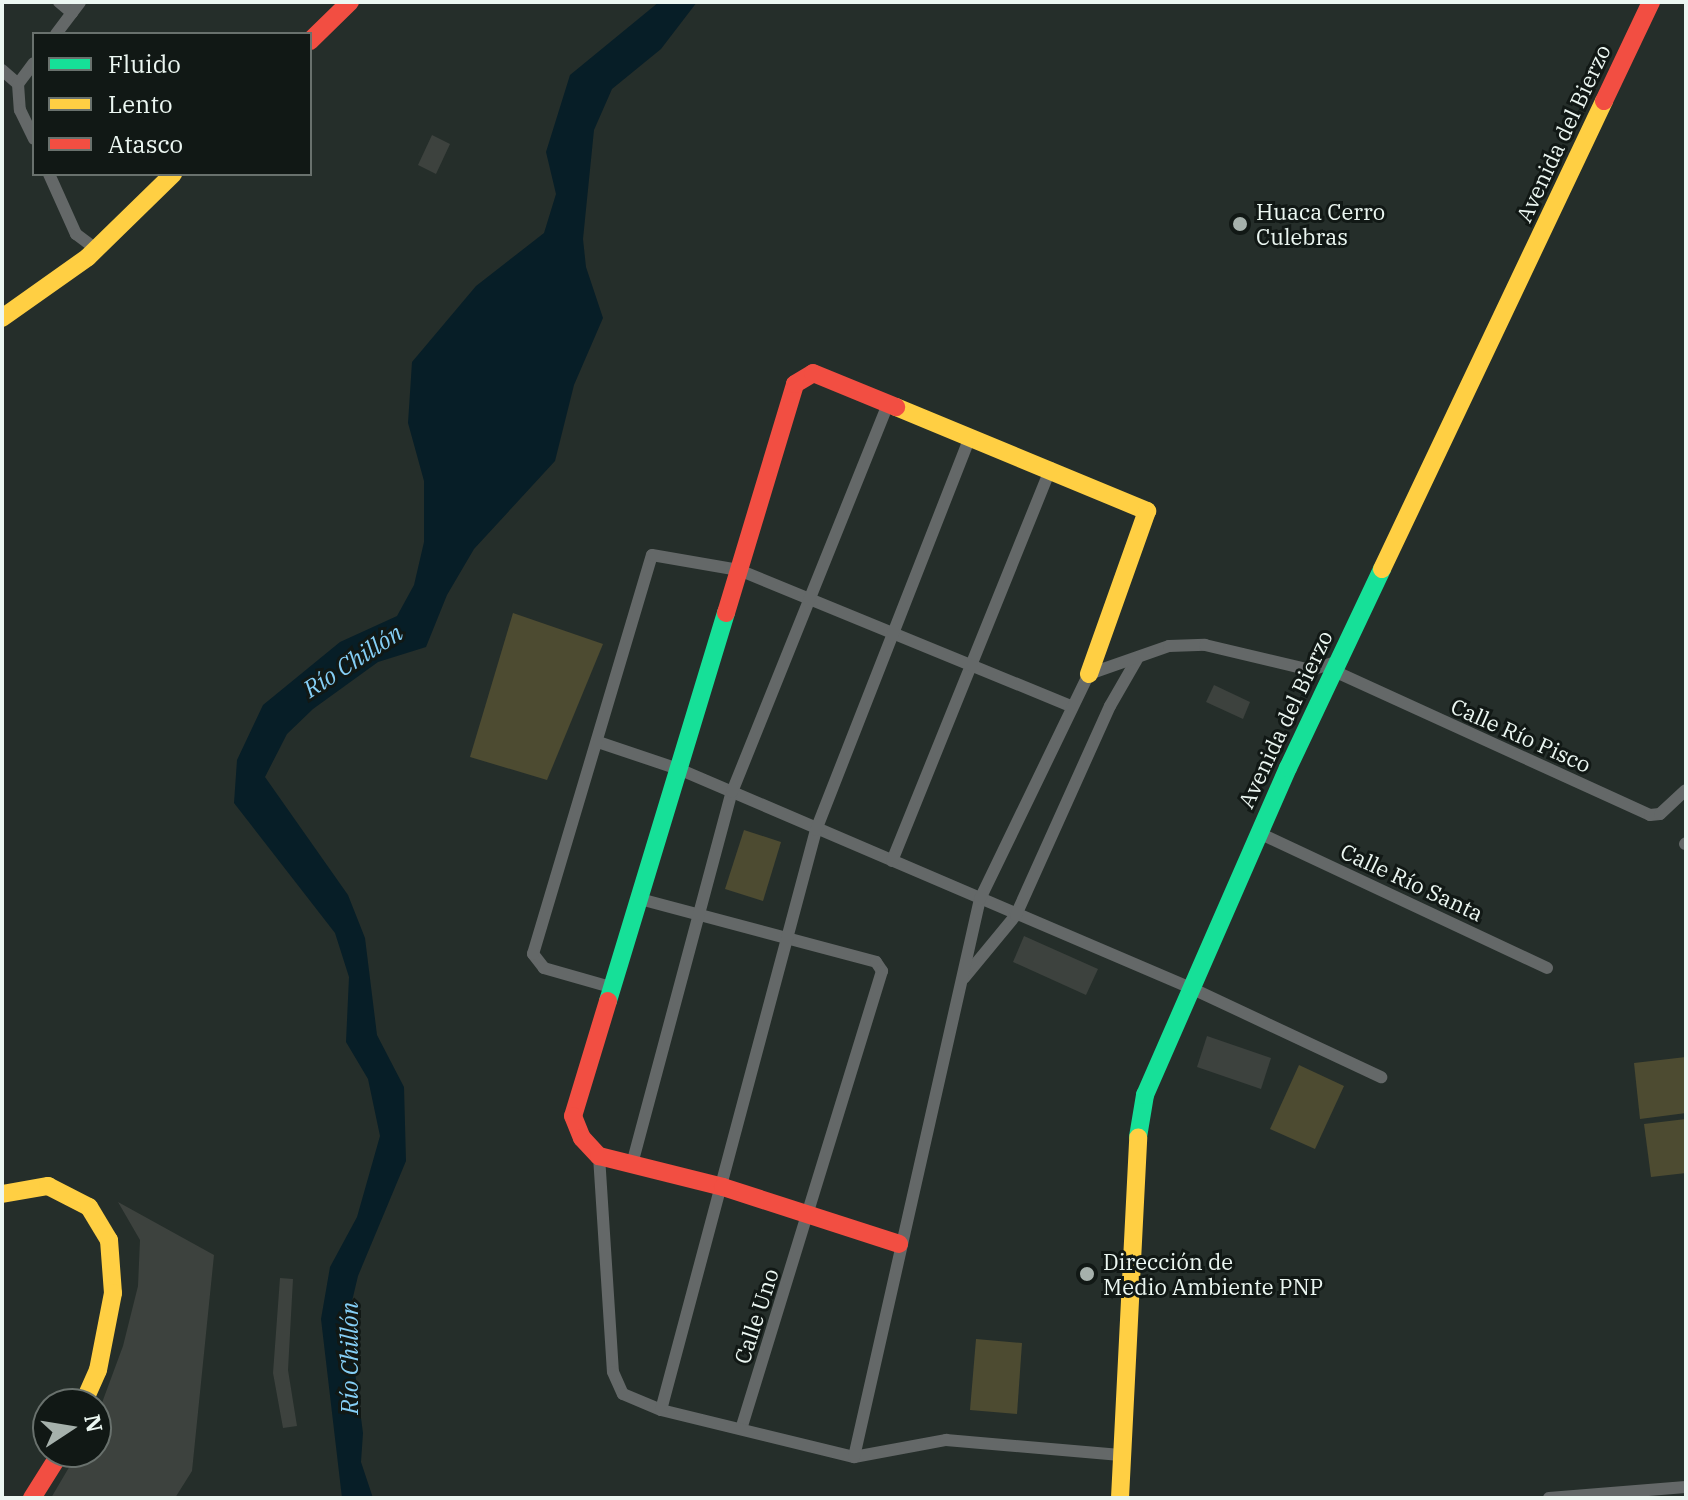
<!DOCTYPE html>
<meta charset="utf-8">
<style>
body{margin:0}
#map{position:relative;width:1688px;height:1500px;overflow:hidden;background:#252e2a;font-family:"IBM Plex Serif",serif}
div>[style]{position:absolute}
.green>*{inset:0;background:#4d4b31}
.water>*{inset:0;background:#071e27}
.building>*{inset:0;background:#3d423e}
.street>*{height:12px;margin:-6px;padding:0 6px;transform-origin:6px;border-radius:6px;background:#646868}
.fast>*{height:18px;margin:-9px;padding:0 9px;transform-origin:9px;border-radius:9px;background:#16e098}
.slow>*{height:18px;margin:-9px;padding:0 9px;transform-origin:9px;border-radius:9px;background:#ffcf43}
.jam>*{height:18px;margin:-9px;padding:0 9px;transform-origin:9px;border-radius:9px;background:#f24e42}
.dots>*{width:22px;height:22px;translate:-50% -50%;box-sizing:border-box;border:4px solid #111815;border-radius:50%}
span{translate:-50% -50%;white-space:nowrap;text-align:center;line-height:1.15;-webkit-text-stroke:6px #111815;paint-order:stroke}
.street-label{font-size:22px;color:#ecf7f2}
.poi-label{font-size:22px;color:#ecf7f2}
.left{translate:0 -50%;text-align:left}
.water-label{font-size:24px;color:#85cff6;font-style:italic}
.frame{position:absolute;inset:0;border:4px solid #ecf7f2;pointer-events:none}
.legend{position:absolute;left:32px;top:32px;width:280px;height:144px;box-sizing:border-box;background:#111815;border:2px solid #69716d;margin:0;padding:10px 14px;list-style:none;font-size:24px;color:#ecf7f2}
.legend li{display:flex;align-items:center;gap:16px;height:40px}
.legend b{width:40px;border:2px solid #69716d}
.north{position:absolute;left:32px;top:1388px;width:80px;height:80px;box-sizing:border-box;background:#111815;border:2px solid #69716d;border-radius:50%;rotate:78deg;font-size:22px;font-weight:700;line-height:32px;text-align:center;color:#ecf7f2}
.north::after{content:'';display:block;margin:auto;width:28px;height:36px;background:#a6b1ac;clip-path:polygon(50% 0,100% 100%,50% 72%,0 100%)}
</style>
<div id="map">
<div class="green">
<i style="clip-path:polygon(513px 613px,603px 644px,547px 780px,470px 757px)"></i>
<i style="clip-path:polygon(744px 830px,781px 842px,763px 901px,725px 889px)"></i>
<i style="clip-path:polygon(1686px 1057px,1686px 1113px,1640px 1119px,1634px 1063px)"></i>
<i style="clip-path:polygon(1299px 1065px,1344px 1086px,1315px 1149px,1270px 1129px)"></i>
<i style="clip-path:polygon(1686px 1119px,1686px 1173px,1651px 1177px,1644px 1124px)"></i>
<i style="clip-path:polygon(976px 1339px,1022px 1343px,1017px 1414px,970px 1410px)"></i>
</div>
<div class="water">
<i style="clip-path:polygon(659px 2px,697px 2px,661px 49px,612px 89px,594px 130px,583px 239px,586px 267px,603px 318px,574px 385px,555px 461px,474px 549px,447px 595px,426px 647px,378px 662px,313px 709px,287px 734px,265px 777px,348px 895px,365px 938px,377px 1035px,404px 1087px,406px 1161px,358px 1276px,348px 1318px,363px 1433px,361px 1462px,373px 1498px,342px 1498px,321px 1319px,330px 1267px,357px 1217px,380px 1136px,368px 1079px,346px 1042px,349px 977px,335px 933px,234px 803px,237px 760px,263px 705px,340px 642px,397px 616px,414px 585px,424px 542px,424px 481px,408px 423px,412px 362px,476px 286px,544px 233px,556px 194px,546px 152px,570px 75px)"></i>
</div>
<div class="building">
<i style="clip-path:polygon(432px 135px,450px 144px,436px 174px,418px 165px)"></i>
<i style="clip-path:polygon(1214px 685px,1250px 702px,1243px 719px,1206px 702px)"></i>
<i style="clip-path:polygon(1024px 936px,1098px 969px,1086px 995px,1013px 962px)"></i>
<i style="clip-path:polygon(1207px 1036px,1271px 1058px,1261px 1089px,1197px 1067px)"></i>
<i style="clip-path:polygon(118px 1202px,214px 1255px,192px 1471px,175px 1498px,51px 1498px,78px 1452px,96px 1452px,96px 1419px,123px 1346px,138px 1286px,140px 1240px)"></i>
<i style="clip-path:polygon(280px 1278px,293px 1279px,288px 1370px,297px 1426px,283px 1428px,273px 1373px)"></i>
</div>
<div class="street">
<i style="left:59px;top:2px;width:17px;rotate:40deg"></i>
<i style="left:56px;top:34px;width:40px;rotate:-53deg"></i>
<i style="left:2px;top:70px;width:21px;rotate:41deg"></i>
<i style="left:18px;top:84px;width:26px;rotate:86deg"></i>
<i style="left:20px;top:110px;width:32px;rotate:64deg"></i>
<i style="left:18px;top:84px;width:26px;rotate:-53deg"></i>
<i style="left:49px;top:174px;width:66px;rotate:65.8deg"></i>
<i style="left:76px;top:234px;width:25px;rotate:37deg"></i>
<i style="left:1334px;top:671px;width:347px;rotate:24.5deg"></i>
<i style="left:1650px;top:815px;width:10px;rotate:-6deg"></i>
<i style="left:1660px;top:814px;width:35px;rotate:-43deg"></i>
<i style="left:598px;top:742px;width:88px;rotate:18.6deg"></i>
<i style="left:681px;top:770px;width:557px;rotate:23.16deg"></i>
<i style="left:1193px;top:989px;width:208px;rotate:25.1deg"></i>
<i style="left:1259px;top:833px;width:318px;rotate:25.1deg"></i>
<i style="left:1685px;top:844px;width:1px;rotate:-45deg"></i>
<i style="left:892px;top:861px;width:424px;rotate:-68deg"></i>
<i style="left:640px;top:899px;width:244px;rotate:14.9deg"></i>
<i style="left:876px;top:962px;width:11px;rotate:56deg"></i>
<i style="left:882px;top:971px;width:479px;rotate:107.1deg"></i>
<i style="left:964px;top:978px;width:82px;rotate:-50.5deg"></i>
<i style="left:1016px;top:915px;width:229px;rotate:-65.8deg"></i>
<i style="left:1110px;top:706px;width:54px;rotate:-60.1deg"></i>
<i style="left:614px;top:988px;width:73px;rotate:-164.1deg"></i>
<i style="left:544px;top:968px;width:18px;rotate:-128deg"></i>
<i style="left:533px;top:954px;width:416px;rotate:-73.4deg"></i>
<i style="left:652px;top:555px;width:88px;rotate:9.8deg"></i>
<i style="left:739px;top:570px;width:358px;rotate:22.3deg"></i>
<i style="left:599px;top:1156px;width:216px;rotate:86.3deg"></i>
<i style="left:613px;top:1372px;width:24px;rotate:66deg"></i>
<i style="left:623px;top:1394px;width:41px;rotate:22.8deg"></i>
<i style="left:661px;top:1410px;width:199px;rotate:13.7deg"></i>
<i style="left:854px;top:1457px;width:94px;rotate:-10.5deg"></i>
<i style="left:946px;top:1440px;width:175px;rotate:4.9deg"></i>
<i style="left:632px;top:1164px;width:385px;rotate:-75deg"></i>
<i style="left:732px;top:792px;width:418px;rotate:-68.1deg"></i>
<i style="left:661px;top:1410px;width:600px;rotate:-75.04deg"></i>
<i style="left:816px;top:830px;width:421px;rotate:-68.6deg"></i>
<i style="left:854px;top:1457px;width:572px;rotate:-77.28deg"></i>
<i style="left:980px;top:899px;width:250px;rotate:-64.2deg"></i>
<i style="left:1089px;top:674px;width:85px;rotate:-19.3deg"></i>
<i style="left:1169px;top:646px;width:36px;rotate:-2deg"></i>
<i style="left:1205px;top:645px;width:109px;rotate:13.3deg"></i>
<i style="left:1311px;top:670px;width:28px;rotate:-18deg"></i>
<i style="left:1549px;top:1498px;width:137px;rotate:-4.6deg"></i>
</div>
<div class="fast">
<i style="left:608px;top:1001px;width:406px;rotate:-73.1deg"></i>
<i style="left:1138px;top:1137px;width:43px;rotate:-80.5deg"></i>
<i style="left:1145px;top:1095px;width:357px;rotate:-66.4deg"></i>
<i style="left:1288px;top:768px;width:220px;rotate:-64.7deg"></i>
</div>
<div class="slow">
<i style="left:2px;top:318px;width:105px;rotate:-35.3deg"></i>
<i style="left:88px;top:257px;width:119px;rotate:-44.3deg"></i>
<i style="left:896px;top:407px;width:272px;rotate:22.5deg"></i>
<i style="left:1147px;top:511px;width:173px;rotate:109.6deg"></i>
<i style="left:1382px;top:569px;width:518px;rotate:-64.62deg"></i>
<i style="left:2px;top:1194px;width:47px;rotate:-9.9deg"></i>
<i style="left:48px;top:1186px;width:46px;rotate:27.1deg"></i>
<i style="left:89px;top:1207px;width:39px;rotate:59deg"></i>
<i style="left:109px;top:1240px;width:53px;rotate:85.7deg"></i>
<i style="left:113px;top:1293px;width:78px;rotate:101deg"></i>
<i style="left:98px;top:1370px;width:37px;rotate:114deg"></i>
<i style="left:1120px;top:1498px;width:361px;rotate:-87.1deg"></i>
</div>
<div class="jam">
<i style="left:310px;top:41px;width:56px;rotate:-44.3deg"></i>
<i style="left:1604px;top:101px;width:110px;rotate:-64.6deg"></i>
<i style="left:726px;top:613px;width:239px;rotate:-73.2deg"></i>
<i style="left:795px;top:384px;width:21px;rotate:-31deg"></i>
<i style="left:813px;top:373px;width:90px;rotate:22.3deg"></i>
<i style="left:608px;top:1001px;width:120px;rotate:106.9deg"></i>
<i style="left:573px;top:1116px;width:24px;rotate:68deg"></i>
<i style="left:582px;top:1138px;width:25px;rotate:47deg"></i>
<i style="left:599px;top:1156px;width:128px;rotate:14deg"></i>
<i style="left:723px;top:1187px;width:185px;rotate:17.9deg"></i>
<i style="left:32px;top:1498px;width:54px;rotate:-57.8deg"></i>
</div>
<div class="dots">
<i style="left:1240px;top:224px;background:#a6b1ac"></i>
<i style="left:1087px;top:1274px;background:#a6b1ac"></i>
</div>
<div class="street-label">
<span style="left:1563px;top:133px;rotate:-65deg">Avenida del Bierzo</span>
<span style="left:1285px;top:719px;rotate:-65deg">Avenida del Bierzo</span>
<span style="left:1521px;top:735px;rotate:24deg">Calle Río Pisco</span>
<span style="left:1412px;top:882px;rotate:25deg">Calle Río Santa</span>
<span style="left:756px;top:1316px;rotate:-72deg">Calle Uno</span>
</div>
<div class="poi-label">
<span class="left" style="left:1256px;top:224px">Huaca Cerro<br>Culebras</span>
<span class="left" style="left:1103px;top:1274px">Dirección de<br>Medio Ambiente PNP</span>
</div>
<div class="water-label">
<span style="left:353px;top:661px;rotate:-33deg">Río Chillón</span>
<span style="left:350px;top:1358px;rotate:-90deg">Río Chillón</span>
</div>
<div class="frame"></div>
<ul class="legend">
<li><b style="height:10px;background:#16e098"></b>Fluido</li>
<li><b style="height:10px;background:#ffcf43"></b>Lento</li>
<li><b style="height:10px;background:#f24e42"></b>Atasco</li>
</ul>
<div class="north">N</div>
</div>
